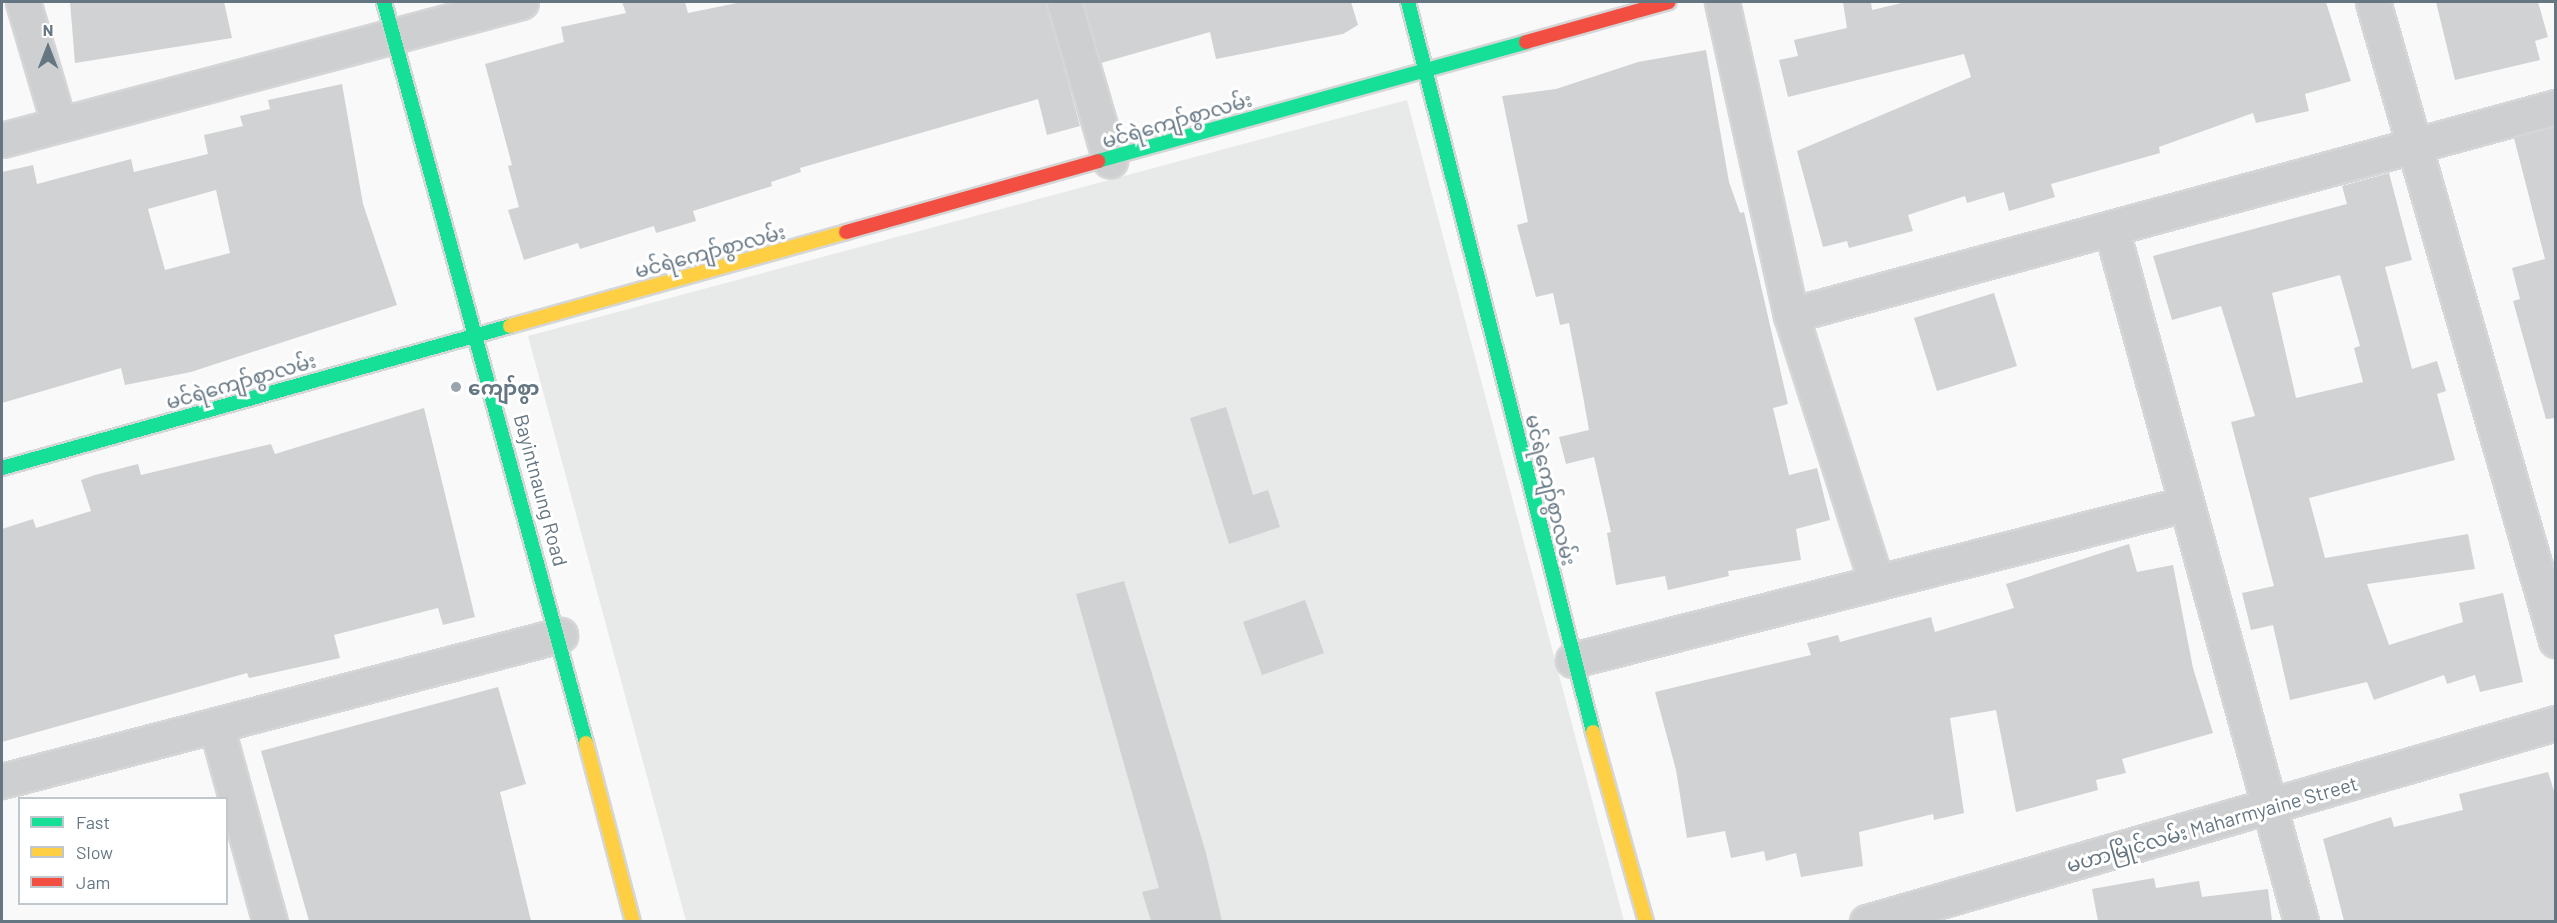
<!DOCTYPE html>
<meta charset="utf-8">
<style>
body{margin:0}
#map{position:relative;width:2557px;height:923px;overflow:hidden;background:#f9f9f9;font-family:Barlow,"Noto Sans Myanmar",sans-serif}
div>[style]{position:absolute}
.built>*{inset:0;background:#e8e9e9}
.building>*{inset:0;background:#d0d2d3}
.roads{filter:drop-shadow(2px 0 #d5d6d7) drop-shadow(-2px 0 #d5d6d7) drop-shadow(0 2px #d5d6d7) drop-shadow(0 -2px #d5d6d7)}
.street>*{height:33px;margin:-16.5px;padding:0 16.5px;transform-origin:16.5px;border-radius:16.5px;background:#cecfd0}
.fast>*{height:14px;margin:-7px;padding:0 7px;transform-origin:7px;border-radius:7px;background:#16e098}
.slow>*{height:14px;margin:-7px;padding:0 7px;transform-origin:7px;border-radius:7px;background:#ffcf43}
.jam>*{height:14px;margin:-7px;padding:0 7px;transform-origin:7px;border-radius:7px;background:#f24e42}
.dots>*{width:16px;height:16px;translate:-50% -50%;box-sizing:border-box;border:3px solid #fff;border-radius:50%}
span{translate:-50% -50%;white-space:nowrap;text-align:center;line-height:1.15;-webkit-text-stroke:6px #fff;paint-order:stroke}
.street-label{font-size:20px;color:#657683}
.poi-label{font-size:20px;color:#657683;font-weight:700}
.left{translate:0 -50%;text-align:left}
.frame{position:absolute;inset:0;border:3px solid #657683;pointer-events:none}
.legend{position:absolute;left:18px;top:797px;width:210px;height:108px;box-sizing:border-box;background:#fff;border:2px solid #c1c8cd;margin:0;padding:8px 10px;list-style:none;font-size:18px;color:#657683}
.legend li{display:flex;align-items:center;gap:12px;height:30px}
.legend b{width:30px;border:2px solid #c1c8cd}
.north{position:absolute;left:18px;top:18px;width:60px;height:60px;-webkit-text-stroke:4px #fff;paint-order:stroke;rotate:0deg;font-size:16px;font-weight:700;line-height:24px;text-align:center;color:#657683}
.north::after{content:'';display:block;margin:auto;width:21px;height:27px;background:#657683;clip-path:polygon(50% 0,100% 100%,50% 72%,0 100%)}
</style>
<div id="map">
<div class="built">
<i style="clip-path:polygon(1407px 100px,1624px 921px,686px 921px,528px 336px)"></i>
</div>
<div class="building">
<i style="clip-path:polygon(70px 2px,224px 2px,232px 38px,75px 63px)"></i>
<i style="clip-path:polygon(622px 2px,685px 2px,688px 13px,742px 2px,1046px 2px,1080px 126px,1047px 135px,1038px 99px,800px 168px,801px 172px,771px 182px,772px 186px,693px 211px,696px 221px,656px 233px,654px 226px,580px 249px,578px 243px,524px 260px,508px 210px,519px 207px,508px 166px,512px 165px,485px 64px,564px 42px,561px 27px,626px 13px)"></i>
<i style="clip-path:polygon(1083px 2px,1351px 2px,1358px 25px,1343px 34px,1216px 59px,1210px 32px,1101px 63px)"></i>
<i style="clip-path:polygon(1843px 2px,1871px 2px,1872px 10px,1906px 2px,2326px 2px,2351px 81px,2305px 94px,2309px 111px,2256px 123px,2253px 113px,2159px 147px,2160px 153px,2051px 184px,2055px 197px,2009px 211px,2004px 192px,1967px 203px,1965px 196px,1908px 215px,1913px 231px,1849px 248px,1847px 241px,1823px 247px,1797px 151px,1971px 77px,1964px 54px,1788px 97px,1779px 60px,1798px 56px,1794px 40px,1847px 28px)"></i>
<i style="clip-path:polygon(2436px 2px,2538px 2px,2548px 37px,2535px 41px,2540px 60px,2455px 80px)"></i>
<i style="clip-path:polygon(1706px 50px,1729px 182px,1740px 213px,1744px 212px,1788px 404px,1773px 408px,1789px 475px,1817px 468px,1830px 520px,1796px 529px,1801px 560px,1728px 571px,1729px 576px,1668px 590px,1665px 576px,1616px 585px,1607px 533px,1611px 532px,1594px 457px,1566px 464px,1559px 437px,1589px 430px,1583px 396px,1569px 323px,1560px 325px,1553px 293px,1536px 297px,1517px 225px,1528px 222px,1502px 96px,1556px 89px,1638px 62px)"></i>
<i style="clip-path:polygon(evenodd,342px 84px,363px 204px,397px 305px,191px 372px,125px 385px,121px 368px,2px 403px,2px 172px,33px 165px,37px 184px,131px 159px,134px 172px,208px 154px,204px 135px,243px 126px,240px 116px,270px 109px,268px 100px,342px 84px,216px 190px,230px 253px,165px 270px,148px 209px,216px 190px)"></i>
<i style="clip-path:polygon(2556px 127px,2556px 418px,2546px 419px,2513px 301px,2520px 299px,2512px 268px,2545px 259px,2514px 138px)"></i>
<i style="clip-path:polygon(evenodd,2389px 173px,2412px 260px,2385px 267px,2412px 369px,2437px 361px,2446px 391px,2437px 394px,2455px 460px,2309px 498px,2325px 558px,2468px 534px,2475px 569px,2367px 584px,2389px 645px,2463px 622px,2459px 603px,2503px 593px,2523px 682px,2480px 692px,2475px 675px,2447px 684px,2444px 675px,2374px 700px,2367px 682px,2290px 700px,2273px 625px,2251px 630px,2242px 593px,2274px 586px,2231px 422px,2255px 416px,2221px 306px,2172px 320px,2153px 256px,2347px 204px,2342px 186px,2389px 173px,2340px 275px,2360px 346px,2354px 348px,2363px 382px,2296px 398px,2272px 293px,2340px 275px)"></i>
<i style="clip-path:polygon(1994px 293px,2017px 366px,1937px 391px,1914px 318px)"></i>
<i style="clip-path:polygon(1226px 407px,1253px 495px,1268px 490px,1280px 527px,1229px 544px,1190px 418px)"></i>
<i style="clip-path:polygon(424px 408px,475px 617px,443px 625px,438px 608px,334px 635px,340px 658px,249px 678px,247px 673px,2px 742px,2px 529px,33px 519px,36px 528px,91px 511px,81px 480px,95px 475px,138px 464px,141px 475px,271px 444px,275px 454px)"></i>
<i style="clip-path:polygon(2129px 544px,2137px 572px,2173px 565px,2193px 668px,2213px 733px,2122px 759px,2126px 773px,2096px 780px,2098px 790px,2016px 812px,1996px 710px,1950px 718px,1964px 813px,1934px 820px,1933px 814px,1859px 832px,1863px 866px,1801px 877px,1796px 853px,1766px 861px,1764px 851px,1731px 858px,1725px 831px,1687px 838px,1676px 770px,1655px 692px,1811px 655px,1807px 643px,1838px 635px,1840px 642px,1931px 617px,1935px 632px,2014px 608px,2006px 584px)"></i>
<i style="clip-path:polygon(1124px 581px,1206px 853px,1222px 921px,1151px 921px,1142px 892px,1159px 888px,1076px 594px)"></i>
<i style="clip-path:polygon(1305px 600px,1324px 653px,1262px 675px,1243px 622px)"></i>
<i style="clip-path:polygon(498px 687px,526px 784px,500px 792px,531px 921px,309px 921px,261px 751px)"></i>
<i style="clip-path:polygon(2548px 772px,2556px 797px,2556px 921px,2344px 921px,2323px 839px,2391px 817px,2394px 827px,2463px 810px,2459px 794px)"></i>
<i style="clip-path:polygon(2154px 878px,2156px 888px,2199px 881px,2202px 897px,2268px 889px,2272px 921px,2098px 921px,2092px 889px)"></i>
</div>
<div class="roads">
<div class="street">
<i style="left:23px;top:2px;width:127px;rotate:73.6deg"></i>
<i style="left:1064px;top:2px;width:165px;rotate:73.8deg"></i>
<i style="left:1722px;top:2px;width:321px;rotate:77.6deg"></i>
<i style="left:1791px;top:315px;width:280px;rotate:72.3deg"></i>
<i style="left:2373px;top:2px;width:664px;rotate:74deg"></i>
<i style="left:2px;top:140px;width:537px;rotate:-14.89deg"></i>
<i style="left:2112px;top:231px;width:716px;rotate:74.7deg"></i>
<i style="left:1791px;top:315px;width:793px;rotate:-15.21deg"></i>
<i style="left:1573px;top:660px;width:632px;rotate:-14.3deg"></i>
<i style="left:216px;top:725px;width:204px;rotate:74.7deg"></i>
<i style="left:2px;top:781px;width:577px;rotate:-14.66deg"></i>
<i style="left:1867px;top:922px;width:717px;rotate:-16.11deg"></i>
</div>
<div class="fast">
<i style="left:384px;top:2px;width:768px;rotate:74.75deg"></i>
<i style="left:1408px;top:2px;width:753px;rotate:75.78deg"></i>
<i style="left:1098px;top:161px;width:444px;rotate:-15.5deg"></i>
<i style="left:2px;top:468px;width:527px;rotate:-15.62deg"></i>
</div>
<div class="slow">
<i style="left:510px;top:326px;width:349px;rotate:-15.6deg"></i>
<i style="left:1593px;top:732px;width:197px;rotate:74.4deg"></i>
<i style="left:586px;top:743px;width:185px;rotate:75.3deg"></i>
</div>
<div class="jam">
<i style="left:1526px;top:42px;width:148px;rotate:-15.6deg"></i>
<i style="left:846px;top:232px;width:262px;rotate:-15.7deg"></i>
</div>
</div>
<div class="dots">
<i style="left:456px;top:387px;background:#99a4ac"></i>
</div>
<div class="street-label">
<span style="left:1177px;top:120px;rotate:-16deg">မင်ရဲကျော်စွာလမ်း</span>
<span style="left:710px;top:251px;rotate:-15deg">မင်ရဲကျော်စွာလမ်း</span>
<span style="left:241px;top:381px;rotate:-16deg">မင်ရဲကျော်စွာလမ်း</span>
<span style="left:541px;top:490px;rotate:75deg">Bayintnaung Road</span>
<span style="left:1551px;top:490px;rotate:76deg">မင်ရဲကျော်စွာလမ်း</span>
<span style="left:2212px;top:824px;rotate:-16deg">မဟာမြိုင်လမ်း Maharmyaine Street</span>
</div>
<div class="poi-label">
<span class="left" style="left:468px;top:387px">ကျော်စွာ</span>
</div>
<div class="frame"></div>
<ul class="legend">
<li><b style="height:8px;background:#16e098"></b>Fast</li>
<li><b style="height:8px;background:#ffcf43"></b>Slow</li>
<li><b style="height:8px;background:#f24e42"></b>Jam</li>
</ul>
<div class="north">N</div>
</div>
